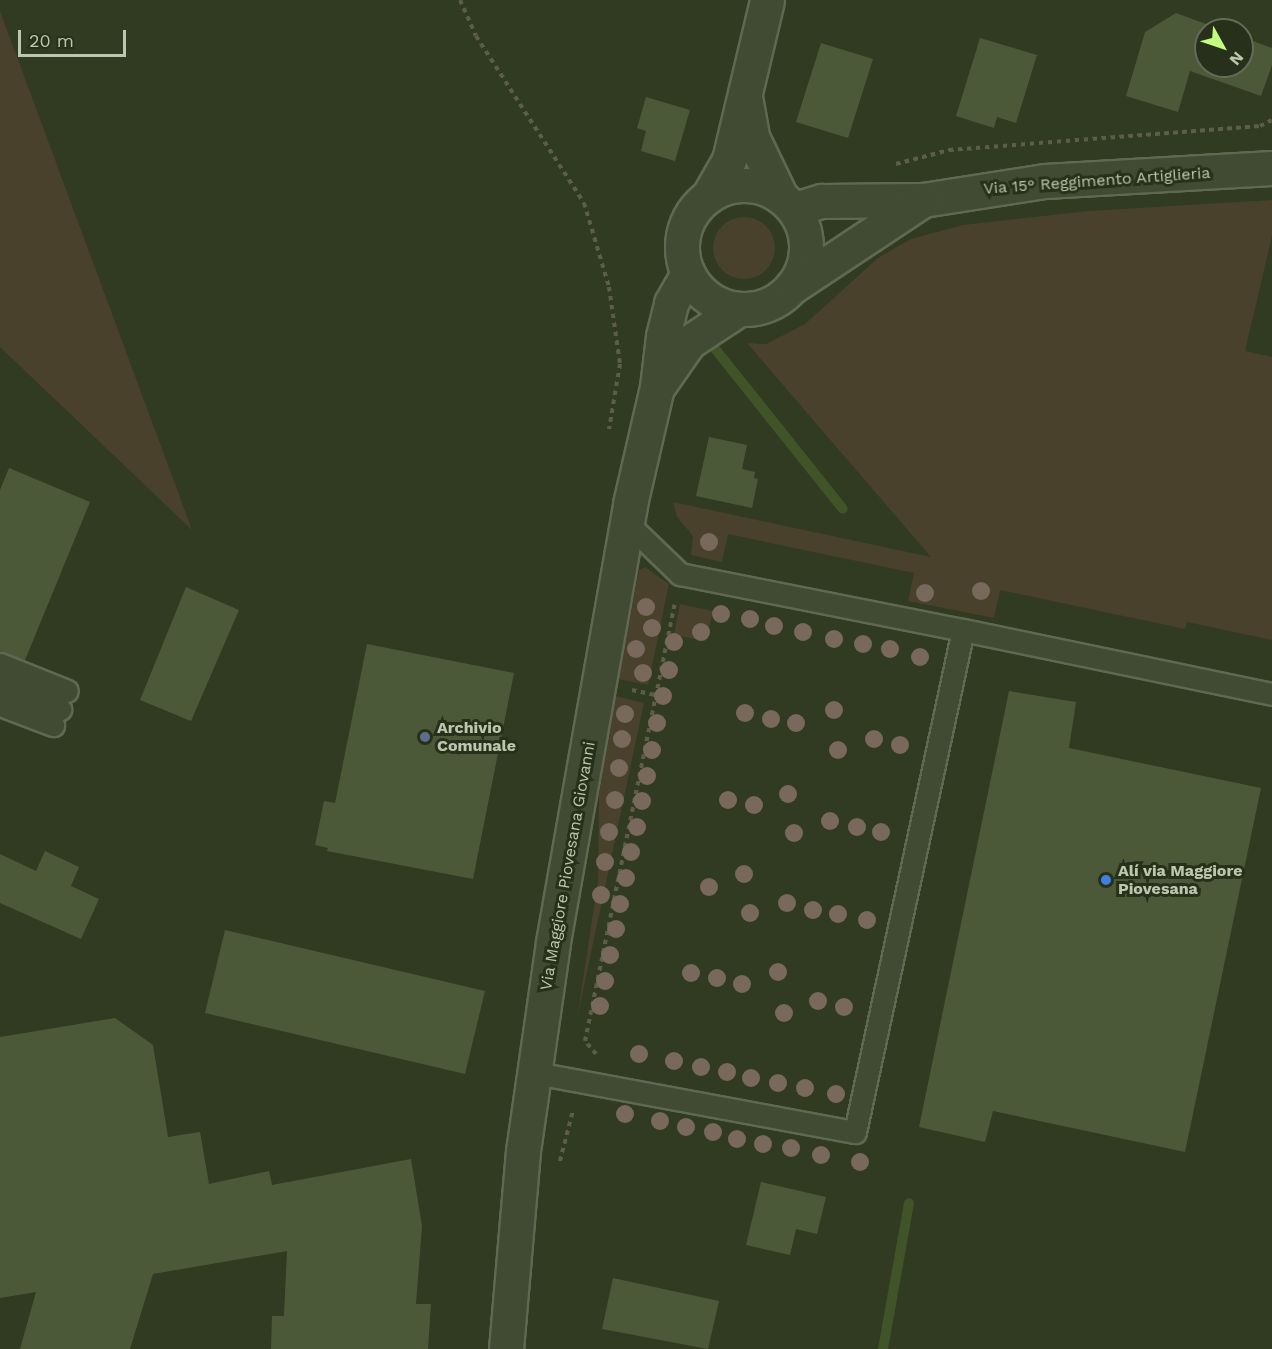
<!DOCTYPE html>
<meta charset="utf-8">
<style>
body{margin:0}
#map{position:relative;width:1272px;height:1349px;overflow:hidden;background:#303b21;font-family:"Work Sans",sans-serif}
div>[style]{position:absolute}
.green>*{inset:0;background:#49412c}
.round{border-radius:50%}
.stream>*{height:10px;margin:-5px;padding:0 5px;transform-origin:5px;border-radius:5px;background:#415428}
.building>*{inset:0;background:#4c5939}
.path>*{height:4px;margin-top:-2px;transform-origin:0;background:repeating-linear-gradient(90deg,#5e5e47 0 4.5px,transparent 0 9px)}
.roads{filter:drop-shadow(2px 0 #5f6952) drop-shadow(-2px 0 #5f6952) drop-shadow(0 2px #5f6952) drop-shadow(0 -2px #5f6952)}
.service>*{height:21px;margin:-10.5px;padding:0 10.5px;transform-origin:10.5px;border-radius:10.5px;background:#414b34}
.tertiary>*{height:33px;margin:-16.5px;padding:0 16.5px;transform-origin:16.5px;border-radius:16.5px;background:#414b34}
.tertiary>.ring{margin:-16.5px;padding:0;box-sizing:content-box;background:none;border:33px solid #414b34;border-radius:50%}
.trees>*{width:18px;height:18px;margin:-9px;border-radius:50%;background:#78695c}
.dots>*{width:16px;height:16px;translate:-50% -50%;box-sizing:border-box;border:3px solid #26301a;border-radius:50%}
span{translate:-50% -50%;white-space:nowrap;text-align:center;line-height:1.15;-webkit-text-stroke:6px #26301a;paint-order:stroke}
.street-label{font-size:16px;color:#bcc7af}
.poi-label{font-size:16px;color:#bcc7af;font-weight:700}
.left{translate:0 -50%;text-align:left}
.north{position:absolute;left:1194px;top:18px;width:60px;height:60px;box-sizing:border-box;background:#26301a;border:2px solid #626c56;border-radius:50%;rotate:130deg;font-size:16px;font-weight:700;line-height:24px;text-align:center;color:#bcc7af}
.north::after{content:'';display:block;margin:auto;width:21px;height:27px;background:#c4fc7f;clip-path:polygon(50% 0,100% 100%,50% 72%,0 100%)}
.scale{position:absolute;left:18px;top:30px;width:108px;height:27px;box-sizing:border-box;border:3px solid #bcc7af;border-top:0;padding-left:8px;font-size:18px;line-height:21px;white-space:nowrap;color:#bcc7af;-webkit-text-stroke:4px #26301a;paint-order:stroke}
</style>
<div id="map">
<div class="green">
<i style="clip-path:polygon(0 11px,192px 530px,0 347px)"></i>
<i style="clip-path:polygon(1272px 200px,1272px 236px,1245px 351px,1272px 357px,1272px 640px,1187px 622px,1185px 629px,1000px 590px,994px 618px,908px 601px,914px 573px,728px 534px,722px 562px,691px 555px,693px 536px,677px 517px,673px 502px,931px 557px,747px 343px,766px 344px,805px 324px,878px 258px,911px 239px,963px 225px,1088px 211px)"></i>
<i class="round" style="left:713px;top:217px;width:62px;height:62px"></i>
<i style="clip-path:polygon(645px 567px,669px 584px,648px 685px,618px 679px,639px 570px)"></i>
<i style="clip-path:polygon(680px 604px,713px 611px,706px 641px,674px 635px)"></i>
<i style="clip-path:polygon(615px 696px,644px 703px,577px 1019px,598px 881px,599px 795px)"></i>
</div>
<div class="stream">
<i style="left:716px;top:350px;width:203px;rotate:51.4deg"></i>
<i style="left:883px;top:1349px;width:148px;rotate:-79.9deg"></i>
</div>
<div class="building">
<i style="clip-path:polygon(1176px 13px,1222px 30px,1206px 30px,1206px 66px,1242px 66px,1242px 37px,1272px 48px,1272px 65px,1261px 96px,1190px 71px,1178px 112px,1126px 96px,1145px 32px)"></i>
<i style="clip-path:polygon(980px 38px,1037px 55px,1016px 123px,997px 117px,994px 128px,956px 116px)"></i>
<i style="clip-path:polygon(821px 43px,873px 59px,848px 138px,796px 122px)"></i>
<i style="clip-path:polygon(646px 97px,690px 110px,675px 161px,641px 151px,646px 131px,637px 128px)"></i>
<i style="clip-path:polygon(709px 437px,747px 445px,742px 469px,755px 472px,754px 478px,758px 479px,752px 508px,696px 496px)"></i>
<i style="clip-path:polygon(9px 468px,90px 502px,25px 660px,0 652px,0 490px)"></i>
<i style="clip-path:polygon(186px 587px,239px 610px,191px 721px,140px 700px)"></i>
<i style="clip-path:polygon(367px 644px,514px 673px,473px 879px,327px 851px,328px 848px,315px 845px,324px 801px,335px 803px)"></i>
<i style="clip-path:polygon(1009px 691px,1076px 702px,1069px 748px,1261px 788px,1185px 1152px,993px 1111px,985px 1142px,919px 1127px)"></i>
<i style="clip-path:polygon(45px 851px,79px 867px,71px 886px,99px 899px,81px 939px,0 903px,0 854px,36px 871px)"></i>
<i style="clip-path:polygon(225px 930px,485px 991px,465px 1074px,205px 1013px)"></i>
<i style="clip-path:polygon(115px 1018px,153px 1045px,168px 1137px,200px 1132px,209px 1184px,269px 1171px,272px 1185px,411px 1159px,422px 1226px,416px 1304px,431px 1304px,428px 1349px,271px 1349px,272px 1316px,284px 1316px,287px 1251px,153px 1274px,130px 1349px,20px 1349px,36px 1292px,0 1298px,0 1037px)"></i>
<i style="clip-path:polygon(761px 1182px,826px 1197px,817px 1234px,796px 1229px,790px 1255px,746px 1245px)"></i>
<i style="clip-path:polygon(613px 1278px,719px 1301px,708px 1349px,602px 1329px)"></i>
</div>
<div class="path">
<i style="left:460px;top:0;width:39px;rotate:66deg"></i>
<i style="left:476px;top:36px;width:199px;rotate:57.1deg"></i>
<i style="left:584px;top:203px;width:88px;rotate:73.4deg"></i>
<i style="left:609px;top:287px;width:78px;rotate:81.9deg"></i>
<i style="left:620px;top:364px;width:66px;rotate:99.6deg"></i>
<i style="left:896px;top:164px;width:55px;rotate:-14.8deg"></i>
<i style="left:949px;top:150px;width:312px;rotate:-4.4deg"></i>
<i style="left:1260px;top:126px;width:13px;rotate:-27deg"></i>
<i style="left:632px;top:690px;width:24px;rotate:12deg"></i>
<i style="left:596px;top:1054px;width:17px;rotate:-130deg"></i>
<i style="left:585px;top:1041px;width:449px;rotate:-78.4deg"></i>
<i style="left:560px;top:1161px;width:53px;rotate:-75.7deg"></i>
</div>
<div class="roads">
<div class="service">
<i style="left:627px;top:523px;width:74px;rotate:43.9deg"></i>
<i style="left:680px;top:574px;width:288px;rotate:11.2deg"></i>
<i style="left:0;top:664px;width:72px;rotate:21.9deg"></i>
<i style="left:0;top:685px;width:65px;rotate:21.8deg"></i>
<i style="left:0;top:705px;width:57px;rotate:20.7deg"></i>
<i style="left:536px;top:1073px;width:324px;rotate:10.5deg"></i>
<i style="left:855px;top:1132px;width:513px;rotate:-77.86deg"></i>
<i style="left:963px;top:630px;width:316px;rotate:11.7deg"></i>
</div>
<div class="tertiary">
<i style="left:746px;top:102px;width:36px;rotate:80deg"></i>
<i style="left:752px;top:137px;width:64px;rotate:64.2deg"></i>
<i class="ring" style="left:682px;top:185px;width:91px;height:91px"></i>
<i style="left:709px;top:195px;width:40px;rotate:-60.3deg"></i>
<i style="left:729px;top:160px;width:164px;rotate:-76.6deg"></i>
<i style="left:795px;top:209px;width:28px;rotate:-17deg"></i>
<i style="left:822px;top:201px;width:101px;rotate:-0.6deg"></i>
<i style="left:923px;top:200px;width:123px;rotate:-8.9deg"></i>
<i style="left:1045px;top:181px;width:227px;rotate:-3.3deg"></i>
<i style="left:792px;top:287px;width:157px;rotate:-33.6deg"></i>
<i style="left:659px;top:385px;width:52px;rotate:-55.1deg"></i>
<i style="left:689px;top:342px;width:60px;rotate:-33.4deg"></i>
<i style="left:506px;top:1349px;width:199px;rotate:-85.1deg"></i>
<i style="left:523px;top:1151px;width:211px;rotate:-81.8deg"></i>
<i style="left:553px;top:942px;width:445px;rotate:-80deg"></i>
<i style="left:630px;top:504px;width:120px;rotate:-77deg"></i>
<i style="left:657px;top:387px;width:51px;rotate:-83.3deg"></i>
<i style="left:663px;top:336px;width:34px;rotate:-76deg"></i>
<i style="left:671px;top:303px;width:34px;rotate:-60deg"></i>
</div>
</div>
<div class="trees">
<i style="left:709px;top:542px"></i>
<i style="left:981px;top:591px"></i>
<i style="left:925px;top:593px"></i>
<i style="left:646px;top:607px"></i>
<i style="left:721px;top:614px"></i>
<i style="left:750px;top:619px"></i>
<i style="left:774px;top:626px"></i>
<i style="left:652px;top:628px"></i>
<i style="left:701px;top:632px"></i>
<i style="left:803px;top:632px"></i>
<i style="left:834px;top:639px"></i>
<i style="left:674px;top:642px"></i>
<i style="left:863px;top:644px"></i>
<i style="left:636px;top:649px"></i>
<i style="left:890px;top:649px"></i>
<i style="left:920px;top:657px"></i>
<i style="left:669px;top:670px"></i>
<i style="left:643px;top:673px"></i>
<i style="left:663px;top:696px"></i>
<i style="left:834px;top:710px"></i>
<i style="left:745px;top:713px"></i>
<i style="left:625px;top:714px"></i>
<i style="left:771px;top:719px"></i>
<i style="left:657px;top:723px"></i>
<i style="left:796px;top:723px"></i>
<i style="left:622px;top:739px"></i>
<i style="left:874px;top:739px"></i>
<i style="left:900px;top:745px"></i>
<i style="left:652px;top:750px"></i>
<i style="left:838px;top:750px"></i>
<i style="left:619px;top:768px"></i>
<i style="left:647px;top:776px"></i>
<i style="left:788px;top:794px"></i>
<i style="left:615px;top:800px"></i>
<i style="left:728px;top:800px"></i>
<i style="left:642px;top:801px"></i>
<i style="left:754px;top:805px"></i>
<i style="left:830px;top:821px"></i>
<i style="left:637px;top:827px"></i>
<i style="left:857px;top:827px"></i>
<i style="left:609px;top:832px"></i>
<i style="left:881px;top:832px"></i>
<i style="left:794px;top:833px"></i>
<i style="left:631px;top:852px"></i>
<i style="left:605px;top:862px"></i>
<i style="left:744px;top:874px"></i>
<i style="left:626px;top:878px"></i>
<i style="left:709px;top:887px"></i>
<i style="left:601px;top:895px"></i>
<i style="left:787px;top:903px"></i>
<i style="left:620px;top:904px"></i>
<i style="left:813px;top:910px"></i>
<i style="left:750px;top:913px"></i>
<i style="left:838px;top:914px"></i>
<i style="left:867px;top:920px"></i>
<i style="left:616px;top:929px"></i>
<i style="left:610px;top:955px"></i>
<i style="left:778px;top:972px"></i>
<i style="left:691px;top:973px"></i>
<i style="left:717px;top:978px"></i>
<i style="left:605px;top:981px"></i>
<i style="left:742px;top:984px"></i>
<i style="left:818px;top:1001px"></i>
<i style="left:600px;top:1006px"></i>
<i style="left:844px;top:1007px"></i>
<i style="left:784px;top:1013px"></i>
<i style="left:639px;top:1054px"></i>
<i style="left:674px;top:1061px"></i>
<i style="left:701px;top:1067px"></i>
<i style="left:727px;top:1072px"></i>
<i style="left:751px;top:1078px"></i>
<i style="left:778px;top:1083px"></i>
<i style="left:805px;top:1088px"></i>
<i style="left:836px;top:1094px"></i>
<i style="left:625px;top:1114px"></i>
<i style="left:660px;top:1121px"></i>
<i style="left:686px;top:1127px"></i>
<i style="left:713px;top:1132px"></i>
<i style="left:737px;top:1139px"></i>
<i style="left:763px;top:1144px"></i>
<i style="left:791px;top:1148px"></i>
<i style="left:821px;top:1155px"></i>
<i style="left:860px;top:1162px"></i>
</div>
<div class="dots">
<i style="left:425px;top:737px;background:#5c6f8a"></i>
<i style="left:1106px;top:880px;background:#3f7fe0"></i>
</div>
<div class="street-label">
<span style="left:1097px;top:181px;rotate:-4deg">Via 15° Reggimento Artiglieria</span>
<span style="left:568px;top:866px;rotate:-80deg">Via Maggiore Piovesana Giovanni</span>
</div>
<div class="poi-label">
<span class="left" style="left:437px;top:737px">Archivio<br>Comunale</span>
<span class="left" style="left:1118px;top:880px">Alí via Maggiore<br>Piovesana</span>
</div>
<div class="north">N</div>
<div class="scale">20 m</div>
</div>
